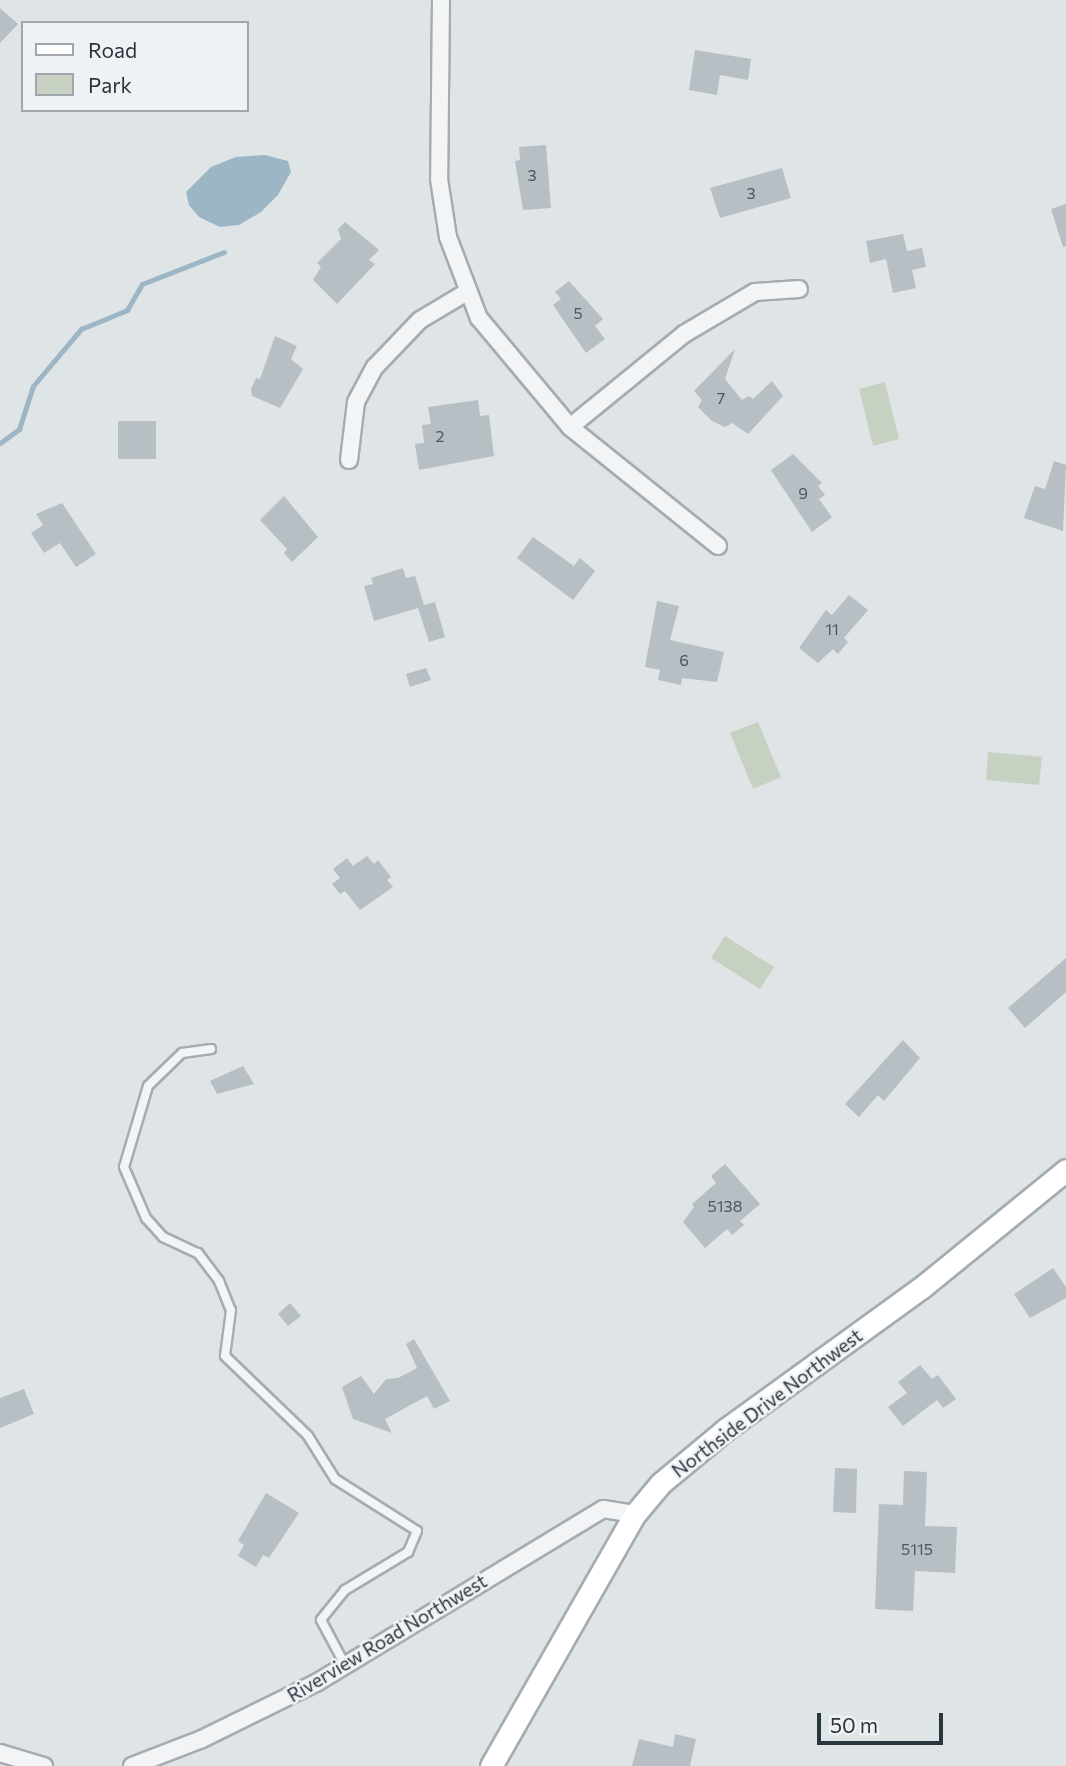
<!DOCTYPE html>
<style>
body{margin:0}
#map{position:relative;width:1066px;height:1766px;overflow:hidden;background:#dfe4e7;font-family:Commissioner,sans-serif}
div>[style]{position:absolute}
.green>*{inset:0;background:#c7d1c1}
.water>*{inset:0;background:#9db6c5}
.stream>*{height:5px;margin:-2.5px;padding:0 2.5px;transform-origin:2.5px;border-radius:2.5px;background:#9db6c5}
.building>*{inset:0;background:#b7bec4}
.roads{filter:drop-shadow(2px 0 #a5acb1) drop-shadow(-2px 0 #a5acb1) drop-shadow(0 2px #a5acb1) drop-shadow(0 -2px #a5acb1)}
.lane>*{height:8px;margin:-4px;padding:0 4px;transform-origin:4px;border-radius:4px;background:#f2f4f6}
.street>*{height:16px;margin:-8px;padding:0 8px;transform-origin:8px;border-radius:8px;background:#f2f4f6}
.secondary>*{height:21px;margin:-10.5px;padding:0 10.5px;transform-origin:10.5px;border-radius:10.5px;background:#fff}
span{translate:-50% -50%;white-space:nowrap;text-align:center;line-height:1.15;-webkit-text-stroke:5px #eff2f5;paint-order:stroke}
.number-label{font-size:16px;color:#4c565f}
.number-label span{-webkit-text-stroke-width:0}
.street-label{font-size:19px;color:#29343d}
.legend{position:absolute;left:21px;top:21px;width:228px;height:91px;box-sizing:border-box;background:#eff2f5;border:2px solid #a0a6ab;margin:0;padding:9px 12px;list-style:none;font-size:21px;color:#29343d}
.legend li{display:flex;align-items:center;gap:14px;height:35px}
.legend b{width:35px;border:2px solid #a0a6ab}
.scale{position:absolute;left:817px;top:1713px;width:126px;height:32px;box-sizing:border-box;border:4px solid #29343d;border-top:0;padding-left:9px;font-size:21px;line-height:24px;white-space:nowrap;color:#29343d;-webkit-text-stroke:5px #eff2f5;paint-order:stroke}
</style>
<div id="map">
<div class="green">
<i style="clip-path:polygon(885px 382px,899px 439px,873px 446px,859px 389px)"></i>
<i style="clip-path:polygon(758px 722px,781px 777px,753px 789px,730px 733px)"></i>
<i style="clip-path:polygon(988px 752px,1042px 757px,1039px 785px,986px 780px)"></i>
<i style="clip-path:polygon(725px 936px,774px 967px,760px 989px,711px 958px)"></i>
</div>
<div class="water">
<i style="clip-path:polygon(265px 155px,288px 161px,291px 172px,278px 195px,261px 212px,239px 225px,220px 227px,199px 217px,189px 205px,186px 192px,211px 167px,236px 157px)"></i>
</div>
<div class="stream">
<i style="left:0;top:443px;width:24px;rotate:-36deg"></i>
<i style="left:19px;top:429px;width:45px;rotate:-72deg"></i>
<i style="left:33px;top:386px;width:75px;rotate:-49.9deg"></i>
<i style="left:81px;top:329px;width:50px;rotate:-22.4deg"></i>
<i style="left:127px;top:310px;width:30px;rotate:-60deg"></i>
<i style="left:142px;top:284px;width:88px;rotate:-21.3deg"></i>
</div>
<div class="building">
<i style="clip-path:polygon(0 8px,18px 24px,0 43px)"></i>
<i style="clip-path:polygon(695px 50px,751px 59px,748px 80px,720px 75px,717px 95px,689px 90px)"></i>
<i style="clip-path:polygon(546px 145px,551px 208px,523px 210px,515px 161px,520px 160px,519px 147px)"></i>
<i style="clip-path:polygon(782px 168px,791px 198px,720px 218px,710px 188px)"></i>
<i style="clip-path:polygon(1066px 204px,1066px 246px,1063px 247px,1051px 209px)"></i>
<i style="clip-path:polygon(345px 222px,379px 250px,369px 260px,375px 264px,337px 304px,313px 280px,321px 267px,317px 263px,341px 239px,338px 229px)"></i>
<i style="clip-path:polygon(903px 234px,907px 251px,922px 248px,926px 267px,912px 270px,916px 288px,893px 293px,886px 259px,870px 263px,866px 241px)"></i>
<i style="clip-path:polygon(569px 281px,603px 319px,595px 326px,605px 339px,586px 353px,553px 305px,561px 299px,555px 292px)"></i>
<i style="clip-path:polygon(275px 336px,297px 346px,291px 359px,303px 369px,280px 408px,252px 396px,251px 389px,256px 378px,260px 379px)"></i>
<i style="clip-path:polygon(735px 349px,725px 379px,742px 400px,749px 396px,753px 399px,772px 381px,783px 396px,748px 434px,732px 423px,725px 427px,712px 421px,698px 407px,702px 400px,694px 391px)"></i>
<i style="clip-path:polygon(478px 400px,480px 416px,489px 415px,494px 456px,419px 470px,415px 444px,424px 443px,422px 425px,431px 424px,428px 407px)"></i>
<i style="clip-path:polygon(118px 421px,156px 421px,156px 459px,118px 459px)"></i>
<i style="clip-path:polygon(793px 454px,822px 483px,818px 486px,825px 495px,819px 499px,832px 517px,812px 532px,771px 470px)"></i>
<i style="clip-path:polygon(1054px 461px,1066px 465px,1063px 531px,1024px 518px,1035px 486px,1045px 489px)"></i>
<i style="clip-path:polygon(284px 496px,318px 537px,292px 562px,284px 553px,287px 549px,260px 520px)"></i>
<i style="clip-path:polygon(62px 503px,96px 554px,76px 567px,60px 543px,44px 553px,31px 533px,43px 525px,36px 514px)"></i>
<i style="clip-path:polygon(533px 537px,574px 566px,580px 558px,595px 571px,573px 600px,517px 558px)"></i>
<i style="clip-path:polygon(403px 568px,406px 578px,415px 576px,424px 605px,435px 602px,445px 637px,429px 642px,418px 608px,374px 621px,364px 586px,373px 584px,371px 578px)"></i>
<i style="clip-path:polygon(849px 595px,868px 610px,844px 638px,848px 642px,838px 654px,833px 649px,818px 663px,799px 648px,826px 610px,832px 615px)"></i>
<i style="clip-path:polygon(657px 601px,679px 606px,670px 640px,724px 652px,717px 682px,682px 678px,681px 685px,658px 680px,660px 670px,645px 667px)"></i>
<i style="clip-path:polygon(426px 668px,431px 680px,410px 687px,406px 674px)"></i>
<i style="clip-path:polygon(367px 856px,374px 864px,378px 860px,391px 877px,387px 880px,393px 887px,360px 910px,345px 891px,340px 894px,332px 884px,340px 878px,333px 869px,347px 858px,353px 866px)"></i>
<i style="clip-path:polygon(1066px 958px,1066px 992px,1025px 1028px,1008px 1008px)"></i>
<i style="clip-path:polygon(903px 1040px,920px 1058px,884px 1101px,878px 1095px,859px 1117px,845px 1104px)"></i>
<i style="clip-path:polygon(243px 1066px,254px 1084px,217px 1094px,210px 1081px)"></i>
<i style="clip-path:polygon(725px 1164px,760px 1204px,740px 1221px,744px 1225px,732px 1235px,727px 1229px,705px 1248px,683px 1222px,694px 1207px,692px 1204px,716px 1183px,711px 1176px)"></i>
<i style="clip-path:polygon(1053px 1268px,1066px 1287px,1066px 1298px,1030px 1318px,1014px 1294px)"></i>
<i style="clip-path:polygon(290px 1303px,301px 1316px,288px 1326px,278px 1314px)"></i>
<i style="clip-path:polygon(414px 1339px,450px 1401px,434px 1409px,427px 1396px,385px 1419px,392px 1433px,353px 1419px,342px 1387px,361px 1376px,374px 1394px,386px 1379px,398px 1378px,417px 1368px,406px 1344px)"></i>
<i style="clip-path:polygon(920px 1365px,932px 1379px,938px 1375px,956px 1399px,943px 1408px,937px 1400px,903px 1426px,888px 1407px,907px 1393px,898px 1382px)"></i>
<i style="clip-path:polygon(24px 1389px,34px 1414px,0 1428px,0 1398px)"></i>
<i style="clip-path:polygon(835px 1468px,857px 1469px,856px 1513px,833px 1512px)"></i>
<i style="clip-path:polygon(904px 1471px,927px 1472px,925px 1526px,957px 1527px,955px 1573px,915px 1571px,913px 1611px,875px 1609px,879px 1504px,903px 1505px)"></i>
<i style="clip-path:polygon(266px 1493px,299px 1513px,269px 1558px,263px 1555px,256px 1567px,238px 1556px,244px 1545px,238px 1541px)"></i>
<i style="clip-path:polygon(675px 1734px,696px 1739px,690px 1766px,632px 1766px,639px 1739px,673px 1747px)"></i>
</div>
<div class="roads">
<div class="lane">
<i style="left:211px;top:1049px;width:29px;rotate:172deg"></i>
<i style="left:182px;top:1053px;width:47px;rotate:135.9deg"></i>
<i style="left:148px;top:1086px;width:84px;rotate:106.5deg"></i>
<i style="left:124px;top:1167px;width:56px;rotate:66.7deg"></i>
<i style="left:146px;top:1218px;width:25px;rotate:48deg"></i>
<i style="left:163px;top:1237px;width:38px;rotate:25deg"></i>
<i style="left:198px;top:1253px;width:35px;rotate:53deg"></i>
<i style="left:219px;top:1281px;width:31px;rotate:68deg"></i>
<i style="left:231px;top:1310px;width:46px;rotate:97.4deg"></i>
<i style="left:225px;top:1356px;width:115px;rotate:43.9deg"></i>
<i style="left:308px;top:1436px;width:51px;rotate:57.9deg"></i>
<i style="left:335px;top:1479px;width:97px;rotate:32.4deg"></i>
<i style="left:417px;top:1531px;width:23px;rotate:113deg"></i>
<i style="left:408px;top:1552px;width:74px;rotate:148.9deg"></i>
<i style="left:345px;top:1590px;width:38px;rotate:129deg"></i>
<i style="left:321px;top:1620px;width:51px;rotate:61.9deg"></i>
</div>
<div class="street">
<i style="left:441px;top:0;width:179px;rotate:90.6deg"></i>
<i style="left:439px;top:179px;width:59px;rotate:81.2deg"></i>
<i style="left:448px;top:237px;width:87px;rotate:69.1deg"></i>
<i style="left:479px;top:318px;width:142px;rotate:50.1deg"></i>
<i style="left:570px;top:427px;width:190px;rotate:38.8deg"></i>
<i style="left:570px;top:427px;width:147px;rotate:-39.2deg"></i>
<i style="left:684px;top:334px;width:82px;rotate:-30.6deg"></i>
<i style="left:755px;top:292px;width:44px;rotate:-3.9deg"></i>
<i style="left:349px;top:460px;width:58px;rotate:-83.1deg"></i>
<i style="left:356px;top:402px;width:40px;rotate:-62deg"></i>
<i style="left:375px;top:367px;width:65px;rotate:-46.2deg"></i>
<i style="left:420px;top:320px;width:55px;rotate:-30.8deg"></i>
<i style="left:0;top:1753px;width:46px;rotate:16.5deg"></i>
<i style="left:132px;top:1766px;width:75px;rotate:-21.1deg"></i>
<i style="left:202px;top:1739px;width:127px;rotate:-26.2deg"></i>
<i style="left:316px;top:1683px;width:336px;rotate:-31.2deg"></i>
<i style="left:603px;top:1509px;width:32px;rotate:9deg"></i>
</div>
<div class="secondary">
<i style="left:491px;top:1766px;width:290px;rotate:-60.3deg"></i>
<i style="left:635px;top:1514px;width:40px;rotate:-50deg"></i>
<i style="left:661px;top:1483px;width:85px;rotate:-39.7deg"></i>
<i style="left:726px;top:1429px;width:241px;rotate:-35.9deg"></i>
<i style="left:921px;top:1288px;width:187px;rotate:-39.1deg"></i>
</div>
</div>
<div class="number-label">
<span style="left:532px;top:175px">3</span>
<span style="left:751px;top:193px">3</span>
<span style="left:578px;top:313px">5</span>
<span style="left:721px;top:398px">7</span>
<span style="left:440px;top:436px">2</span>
<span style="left:803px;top:493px">9</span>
<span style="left:832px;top:629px">11</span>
<span style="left:684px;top:660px">6</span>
<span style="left:725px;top:1206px">5138</span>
<span style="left:917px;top:1549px">5115</span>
</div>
<div class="street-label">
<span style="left:767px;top:1403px;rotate:-37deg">Northside Drive Northwest</span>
<span style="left:387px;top:1638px;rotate:-31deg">Riverview Road Northwest</span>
</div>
<ul class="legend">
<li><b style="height:9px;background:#fff"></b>Road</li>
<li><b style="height:19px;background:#c7d1c1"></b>Park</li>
</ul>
<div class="scale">50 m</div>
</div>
